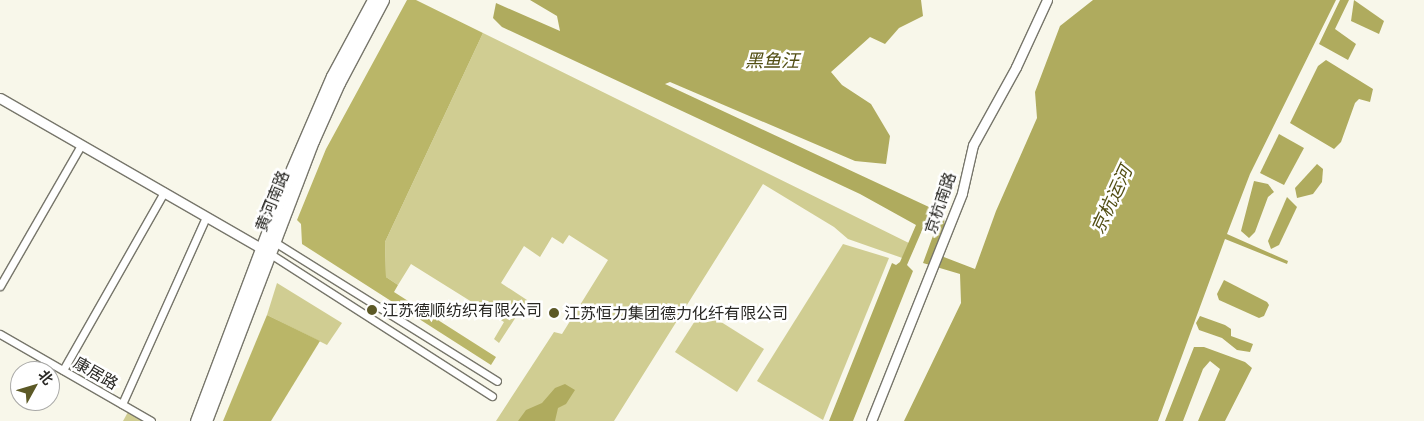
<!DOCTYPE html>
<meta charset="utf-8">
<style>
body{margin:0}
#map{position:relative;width:1424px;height:421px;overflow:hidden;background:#f8f7ea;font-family:"Archivo Narrow","Noto Sans SC",sans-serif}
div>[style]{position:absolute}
.green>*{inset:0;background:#d0cd92}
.forest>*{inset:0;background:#bab668}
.water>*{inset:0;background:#afab5e}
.roads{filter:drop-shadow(1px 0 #77766b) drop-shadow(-1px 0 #77766b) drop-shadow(0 1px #77766b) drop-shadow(0 -1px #77766b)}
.minor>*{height:7px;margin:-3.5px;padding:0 3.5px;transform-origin:3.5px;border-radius:3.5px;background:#fff}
.tertiary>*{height:9px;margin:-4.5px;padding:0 4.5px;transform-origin:4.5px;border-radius:4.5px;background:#fff}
.primary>*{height:11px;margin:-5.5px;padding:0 5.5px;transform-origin:5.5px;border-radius:5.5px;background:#fff}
.dots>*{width:14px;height:14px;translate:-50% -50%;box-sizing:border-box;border:2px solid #fff;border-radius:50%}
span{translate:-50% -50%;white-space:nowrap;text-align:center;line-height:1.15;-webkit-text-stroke:5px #fff;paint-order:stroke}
.street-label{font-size:16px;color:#292824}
.poi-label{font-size:16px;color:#292824}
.left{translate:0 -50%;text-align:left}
.water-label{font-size:18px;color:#524e13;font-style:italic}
.north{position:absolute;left:10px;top:361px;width:50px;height:50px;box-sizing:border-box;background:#fff;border:1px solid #a9a9a7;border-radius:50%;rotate:51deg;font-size:14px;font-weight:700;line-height:20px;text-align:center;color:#292824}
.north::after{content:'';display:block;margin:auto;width:18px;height:22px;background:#5c5926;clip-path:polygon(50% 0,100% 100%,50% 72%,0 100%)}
</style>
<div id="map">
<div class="green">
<i style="clip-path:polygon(483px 33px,915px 246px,908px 260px,848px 239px,834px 227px,763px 184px,614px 421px,496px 421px,554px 332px,562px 334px,608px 260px,569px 235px,563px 244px,552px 237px,540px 257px,524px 246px,501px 283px,527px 300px,499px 343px,494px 339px,504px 322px,411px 264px,398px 285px,386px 277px,385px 242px)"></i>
<i style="clip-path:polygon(843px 244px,889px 258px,823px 420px,757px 381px)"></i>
<i style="clip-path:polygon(277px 283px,342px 323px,327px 345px,267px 315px)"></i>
<i style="clip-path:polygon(702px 310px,764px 349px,737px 392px,675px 352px)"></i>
<i style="clip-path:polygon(128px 412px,144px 421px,123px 421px)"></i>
</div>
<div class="forest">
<i style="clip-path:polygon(407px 0,416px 0,483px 33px,385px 242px,386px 277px,398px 285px,394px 292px,496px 357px,491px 365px,302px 244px,301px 224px,297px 220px,326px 149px)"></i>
<i style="clip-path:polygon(267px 315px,320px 341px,271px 421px,223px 421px)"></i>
</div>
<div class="water">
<i style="clip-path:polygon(530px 0,921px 0,923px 16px,899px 28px,885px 44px,870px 37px,831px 72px,842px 85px,871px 104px,890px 136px,886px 164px,855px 161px,670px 82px,665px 84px,944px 214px,945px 232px,936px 254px,975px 269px,996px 211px,1037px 118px,1035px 92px,1060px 26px,1093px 0,1336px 0,1250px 174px,1227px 234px,1288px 261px,1287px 264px,1225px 239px,1158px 421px,904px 421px,961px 303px,960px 274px,923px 263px,934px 233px,923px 228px,907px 265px,913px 271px,853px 421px,829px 421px,892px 263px,896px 265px,900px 262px,916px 225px,860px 194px,502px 27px,493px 18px,496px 3px,560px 31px,557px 16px)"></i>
<i style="clip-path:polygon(1340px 0,1349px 0,1335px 29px,1356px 44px,1348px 60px,1319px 44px)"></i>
<i style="clip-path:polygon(1354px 0,1384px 21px,1379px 34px,1351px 21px)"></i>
<i style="clip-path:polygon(1326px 60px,1373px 89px,1370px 102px,1359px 99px,1355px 103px,1341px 142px,1334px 149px,1290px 123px,1318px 66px)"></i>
<i style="clip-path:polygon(1279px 134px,1304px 148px,1284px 185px,1260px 173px)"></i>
<i style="clip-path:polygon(1317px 164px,1323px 169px,1322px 182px,1313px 194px,1297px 198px,1295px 188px)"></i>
<i style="clip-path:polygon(1254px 181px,1268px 184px,1274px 192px,1268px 197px,1255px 232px,1249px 238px,1241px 231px)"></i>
<i style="clip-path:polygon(1287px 197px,1297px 207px,1279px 245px,1271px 249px,1268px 241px)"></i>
<i style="clip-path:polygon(1224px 280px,1267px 302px,1269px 305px,1264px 316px,1259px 318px,1219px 300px,1217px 294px)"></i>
<i style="clip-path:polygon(1200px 316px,1225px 325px,1231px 329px,1231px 336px,1253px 344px,1250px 352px,1237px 350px,1222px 338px,1199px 330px,1196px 323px)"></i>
<i style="clip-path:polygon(1194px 347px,1204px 347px,1245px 362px,1252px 368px,1225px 421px,1198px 421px,1220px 369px,1210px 361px,1203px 369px,1183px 421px,1165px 421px)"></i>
<i style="clip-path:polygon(565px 384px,575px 390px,566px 404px,558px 408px,555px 421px,518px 421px,526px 410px,542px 403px,555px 388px)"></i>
</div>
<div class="roads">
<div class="minor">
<i style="left:273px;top:241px;width:264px;rotate:32deg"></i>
<i style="left:269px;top:253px;width:265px;rotate:32.7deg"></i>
<i style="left:0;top:286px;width:163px;rotate:-60.1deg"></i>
<i style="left:0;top:334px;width:174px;rotate:29.9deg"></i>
<i style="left:63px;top:370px;width:205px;rotate:-60.4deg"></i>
<i style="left:122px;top:404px;width:205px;rotate:-65.8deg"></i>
</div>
<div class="tertiary">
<i style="left:0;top:98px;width:307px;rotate:29.9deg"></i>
<i style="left:871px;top:421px;width:245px;rotate:-68.2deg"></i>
<i style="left:962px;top:193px;width:49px;rotate:-77.1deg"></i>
<i style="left:973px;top:145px;width:89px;rotate:-61.1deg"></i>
<i style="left:1016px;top:67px;width:74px;rotate:-65.2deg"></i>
</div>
<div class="primary">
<i style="left:196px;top:421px;width:260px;rotate:-69.3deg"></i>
<i style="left:288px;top:178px;width:111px;rotate:-66.7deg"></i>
<i style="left:332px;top:76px;width:86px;rotate:-61.7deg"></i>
<i style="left:206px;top:421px;width:300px;rotate:-69.1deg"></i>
<i style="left:313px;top:141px;width:64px;rotate:-65.9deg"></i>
<i style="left:339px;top:83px;width:94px;rotate:-62.1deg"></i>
</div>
</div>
<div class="dots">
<i style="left:372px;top:310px;background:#5c5926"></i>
<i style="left:554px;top:313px;background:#5c5926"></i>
</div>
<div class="street-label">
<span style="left:272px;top:201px;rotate:-68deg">黄河南路</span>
<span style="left:940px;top:203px;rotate:-71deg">京杭南路</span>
<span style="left:96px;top:373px;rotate:30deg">康居路</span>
</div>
<div class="poi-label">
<span class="left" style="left:382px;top:310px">江苏德顺纺织有限公司</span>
<span class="left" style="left:564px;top:313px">江苏恒力集团德力化纤有限公司</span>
</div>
<div class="water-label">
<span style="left:772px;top:61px">黑鱼汪</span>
<span style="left:1112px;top:200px;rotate:-65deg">京杭运河</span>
</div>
<div class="north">北</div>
</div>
